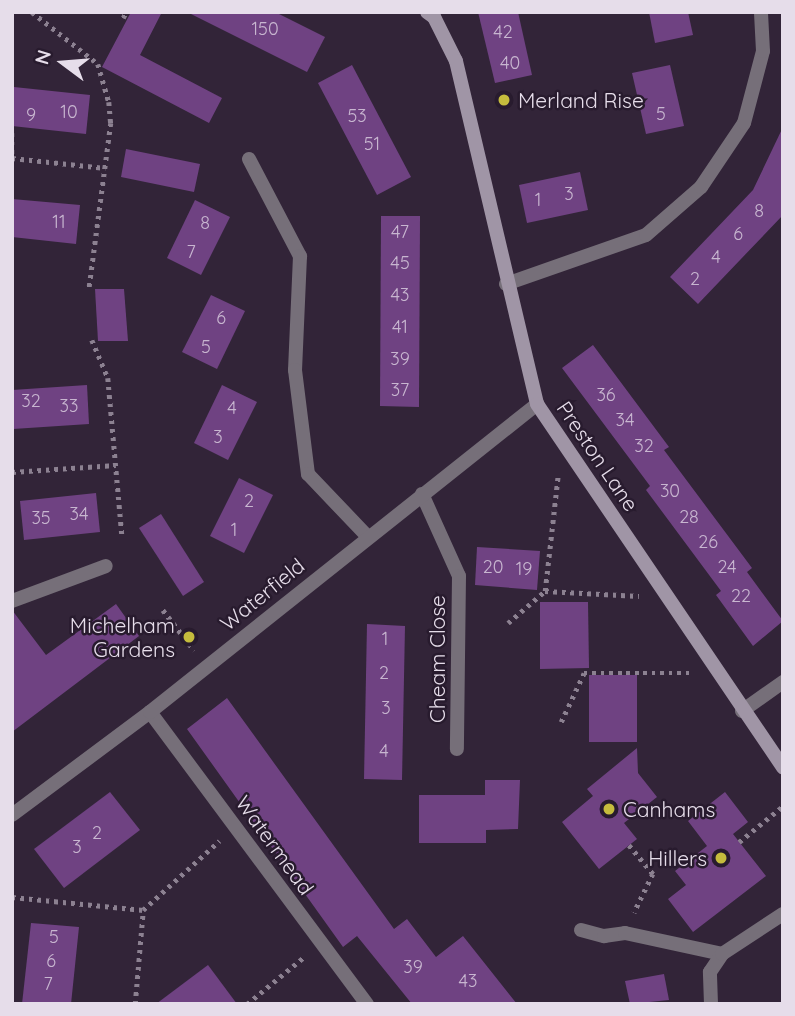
<!DOCTYPE html>
<style>
body{margin:0}
#map{position:relative;width:795px;height:1016px;overflow:hidden;background:#322438;font-family:Quicksand,sans-serif}
div>[style]{position:absolute}
.building>*{inset:0;background:#6f4282}
.path>*{height:4.5px;margin-top:-2.25px;transform-origin:0;background:repeating-linear-gradient(90deg,#8c8191 0 3.5px,transparent 0 8.5px)}
.lane>*{height:14px;margin:-7px;padding:0 7px;transform-origin:7px;border-radius:7px;background:#766f79}
.street>*{height:14px;margin:-7px;padding:0 7px;transform-origin:7px;border-radius:7px;background:#766f79}
.secondary>*{height:14px;margin:-7px;padding:0 7px;transform-origin:7px;border-radius:7px;background:#a095a6}
.dots>*{width:19px;height:19px;translate:-50% -50%;box-sizing:border-box;border:4px solid #281b2e;border-radius:50%}
span{translate:-50% -50%;white-space:nowrap;text-align:center;line-height:1.15;-webkit-text-stroke:5px #281b2e;paint-order:stroke}
.number-label{font-size:18px;color:#c8b6d0}
.number-label span{-webkit-text-stroke-width:0}
.poi-label{font-size:21px;color:#e6ddea}
.left{translate:0 -50%;text-align:left}
.right{translate:-100% -50%;text-align:right}
.street-label{font-size:21px;color:#e6ddea}
.frame{position:absolute;inset:0;border:14px solid #e6ddea;pointer-events:none}
.north{position:absolute;left:28px;top:28px;width:70px;height:70px;-webkit-text-stroke:5px #281b2e;paint-order:stroke;rotate:286deg;font-size:19px;font-weight:700;line-height:28px;text-align:center;color:#e6ddea}
.north::after{content:'';display:block;margin:auto;width:24px;height:32px;background:#e6ddea;clip-path:polygon(50% 0,100% 100%,50% 72%,0 100%)}
</style>
<div id="map">
<div class="building">
<i style="clip-path:polygon(131px 12px,162px 12px,140px 55px,222px 98px,209px 123px,102px 67px)"></i>
<i style="clip-path:polygon(187px 12px,275px 12px,325px 37px,307px 72px)"></i>
<i style="clip-path:polygon(478px 12px,518px 12px,532px 75px,495px 83px)"></i>
<i style="clip-path:polygon(649px 12px,688px 12px,693px 35px,655px 43px)"></i>
<i style="clip-path:polygon(352px 65px,411px 177px,377px 195px,318px 83px)"></i>
<i style="clip-path:polygon(670px 65px,684px 126px,646px 134px,632px 73px)"></i>
<i style="clip-path:polygon(14px 87px,90px 95px,86px 134px,12px 126px)"></i>
<i style="clip-path:polygon(783px 127px,783px 215px,698px 304px,670px 277px,753px 190px)"></i>
<i style="clip-path:polygon(126px 149px,200px 164px,194px 192px,121px 177px)"></i>
<i style="clip-path:polygon(580px 172px,588px 210px,527px 223px,519px 185px)"></i>
<i style="clip-path:polygon(12px 199px,80px 205px,76px 244px,12px 237px)"></i>
<i style="clip-path:polygon(195px 200px,230px 217px,201px 275px,167px 258px)"></i>
<i style="clip-path:polygon(381px 216px,420px 216px,419px 407px,380px 406px)"></i>
<i style="clip-path:polygon(95px 289px,124px 289px,128px 341px,98px 341px)"></i>
<i style="clip-path:polygon(211px 295px,245px 311px,217px 369px,182px 352px)"></i>
<i style="clip-path:polygon(593px 345px,669px 447px,664px 450px,752px 568px,747px 572px,783px 621px,753px 646px,716px 595px,721px 591px,646px 490px,650px 486px,562px 368px)"></i>
<i style="clip-path:polygon(87px 385px,89px 424px,13px 429px,12px 390px)"></i>
<i style="clip-path:polygon(222px 385px,257px 402px,228px 460px,194px 443px)"></i>
<i style="clip-path:polygon(239px 478px,273px 495px,244px 553px,210px 536px)"></i>
<i style="clip-path:polygon(96px 493px,100px 532px,24px 540px,20px 501px)"></i>
<i style="clip-path:polygon(161px 514px,204px 582px,183px 596px,139px 528px)"></i>
<i style="clip-path:polygon(477px 547px,540px 551px,537px 590px,475px 585px)"></i>
<i style="clip-path:polygon(540px 602px,588px 602px,589px 668px,540px 669px)"></i>
<i style="clip-path:polygon(116px 604px,139px 636px,12px 732px,12px 610px,46px 655px)"></i>
<i style="clip-path:polygon(367px 624px,405px 626px,402px 780px,364px 779px)"></i>
<i style="clip-path:polygon(589px 675px,637px 675px,637px 742px,589px 742px)"></i>
<i style="clip-path:polygon(227px 698px,394px 929px,407px 919px,436px 957px,463px 936px,517px 1004px,412px 1004px,357px 936px,343px 947px,187px 729px)"></i>
<i style="clip-path:polygon(637px 748px,638px 773px,657px 797px,624px 823px,637px 839px,599px 869px,562px 822px,593px 796px,587px 789px)"></i>
<i style="clip-path:polygon(485px 780px,520px 780px,518px 829px,486px 830px,486px 843px,419px 843px,419px 795px,485px 795px)"></i>
<i style="clip-path:polygon(110px 792px,140px 830px,64px 888px,34px 849px)"></i>
<i style="clip-path:polygon(725px 792px,748px 822px,733px 834px,766px 876px,693px 932px,668px 899px,686px 885px,675px 871px,707px 846px,688px 821px)"></i>
<i style="clip-path:polygon(31px 923px,79px 927px,71px 1004px,22px 1004px)"></i>
<i style="clip-path:polygon(208px 965px,237px 1004px,156px 1004px)"></i>
<i style="clip-path:polygon(664px 974px,669px 1000px,630px 1004px,625px 981px)"></i>
</div>
<div class="path">
<i style="left:32px;top:12px;width:84px;rotate:38.2deg"></i>
<i style="left:98px;top:64px;width:40px;rotate:74deg"></i>
<i style="left:109px;top:102px;width:21px;rotate:85deg"></i>
<i style="left:111px;top:123px;width:167px;rotate:97.5deg"></i>
<i style="left:123px;top:18px;width:7px;rotate:-63deg"></i>
<i style="left:12px;top:133px;width:24px;rotate:90deg"></i>
<i style="left:12px;top:158px;width:94px;rotate:6.1deg"></i>
<i style="left:92px;top:340px;width:41px;rotate:67.2deg"></i>
<i style="left:108px;top:378px;width:158px;rotate:84.9deg"></i>
<i style="left:12px;top:472px;width:104px;rotate:-3.9deg"></i>
<i style="left:545px;top:591px;width:94px;rotate:3deg"></i>
<i style="left:163px;top:610px;width:51px;rotate:52.2deg"></i>
<i style="left:508px;top:623px;width:49px;rotate:-40.9deg"></i>
<i style="left:545px;top:591px;width:116px;rotate:-83.6deg"></i>
<i style="left:561px;top:722px;width:54px;rotate:-64.9deg"></i>
<i style="left:584px;top:673px;width:107px"></i>
<i style="left:739px;top:842px;width:57px;rotate:-39.3deg"></i>
<i style="left:629px;top:845px;width:38px;rotate:50deg"></i>
<i style="left:653px;top:874px;width:43px;rotate:116deg"></i>
<i style="left:12px;top:897px;width:132px;rotate:5.7deg"></i>
<i style="left:135px;top:1004px;width:94px;rotate:-85.1deg"></i>
<i style="left:143px;top:910px;width:103px;rotate:-42.2deg"></i>
<i style="left:247px;top:1004px;width:74px;rotate:-39.5deg"></i>
</div>
<div class="lane">
<i style="left:12px;top:601px;width:100px;rotate:-20.4deg"></i>
<i style="left:742px;top:711px;width:50px;rotate:-35.3deg"></i>
</div>
<div class="street">
<i style="left:249px;top:159px;width:110px;rotate:62.3deg"></i>
<i style="left:300px;top:256px;width:114px;rotate:92.5deg"></i>
<i style="left:295px;top:370px;width:105px;rotate:82.9deg"></i>
<i style="left:308px;top:474px;width:86px;rotate:46.4deg"></i>
<i style="left:506px;top:284px;width:148px;rotate:-19.3deg"></i>
<i style="left:646px;top:235px;width:73px;rotate:-41.1deg"></i>
<i style="left:701px;top:187px;width:77px;rotate:-56.1deg"></i>
<i style="left:744px;top:123px;width:74px;rotate:-75.2deg"></i>
<i style="left:763px;top:51px;width:39px;rotate:-93deg"></i>
<i style="left:422px;top:494px;width:90px;rotate:65.7deg"></i>
<i style="left:459px;top:576px;width:173px;rotate:90.7deg"></i>
<i style="left:150px;top:712px;width:364px;rotate:53.4deg"></i>
<i style="left:12px;top:815px;width:172px;rotate:-36.7deg"></i>
<i style="left:150px;top:712px;width:495px;rotate:-38.5deg"></i>
<i style="left:581px;top:930px;width:24px;rotate:15deg"></i>
<i style="left:604px;top:936px;width:21px;rotate:-8deg"></i>
<i style="left:625px;top:933px;width:99px;rotate:12.2deg"></i>
<i style="left:711px;top:1004px;width:32px;rotate:-92deg"></i>
<i style="left:710px;top:972px;width:22px;rotate:-56deg"></i>
<i style="left:722px;top:954px;width:73px;rotate:-33.3deg"></i>
</div>
<div class="secondary">
<i style="left:427px;top:12px;width:9px;rotate:36deg"></i>
<i style="left:434px;top:17px;width:49px;rotate:63.4deg"></i>
<i style="left:456px;top:61px;width:352px;rotate:76.7deg"></i>
<i style="left:537px;top:404px;width:439px;rotate:55.9deg"></i>
</div>
<div class="dots">
<i style="left:504px;top:100px;background:#c5bc3d"></i>
<i style="left:189px;top:637px;background:#c5bc3d"></i>
<i style="left:609px;top:809px;background:#c5bc3d"></i>
<i style="left:721px;top:858px;background:#c5bc3d"></i>
</div>
<div class="number-label">
<span style="left:265px;top:29px">150</span>
<span style="left:503px;top:32px">42</span>
<span style="left:510px;top:63px">40</span>
<span style="left:69px;top:112px">10</span>
<span style="left:661px;top:114px">5</span>
<span style="left:31px;top:115px">9</span>
<span style="left:357px;top:116px">53</span>
<span style="left:372px;top:144px">51</span>
<span style="left:569px;top:194px">3</span>
<span style="left:538px;top:200px">1</span>
<span style="left:759px;top:211px">8</span>
<span style="left:59px;top:222px">11</span>
<span style="left:205px;top:223px">8</span>
<span style="left:400px;top:232px">47</span>
<span style="left:738px;top:234px">6</span>
<span style="left:191px;top:252px">7</span>
<span style="left:716px;top:257px">4</span>
<span style="left:400px;top:263px">45</span>
<span style="left:695px;top:279px">2</span>
<span style="left:400px;top:295px">43</span>
<span style="left:221px;top:318px">6</span>
<span style="left:400px;top:327px">41</span>
<span style="left:206px;top:347px">5</span>
<span style="left:400px;top:359px">39</span>
<span style="left:400px;top:390px">37</span>
<span style="left:606px;top:395px">36</span>
<span style="left:31px;top:401px">32</span>
<span style="left:69px;top:406px">33</span>
<span style="left:232px;top:408px">4</span>
<span style="left:625px;top:420px">34</span>
<span style="left:218px;top:437px">3</span>
<span style="left:644px;top:446px">32</span>
<span style="left:670px;top:491px">30</span>
<span style="left:249px;top:501px">2</span>
<span style="left:79px;top:514px">34</span>
<span style="left:689px;top:517px">28</span>
<span style="left:41px;top:518px">35</span>
<span style="left:234px;top:530px">1</span>
<span style="left:708px;top:542px">26</span>
<span style="left:493px;top:567px">20</span>
<span style="left:727px;top:567px">24</span>
<span style="left:524px;top:569px">19</span>
<span style="left:741px;top:596px">22</span>
<span style="left:385px;top:639px">1</span>
<span style="left:384px;top:673px">2</span>
<span style="left:386px;top:708px">3</span>
<span style="left:384px;top:751px">4</span>
<span style="left:97px;top:833px">2</span>
<span style="left:77px;top:847px">3</span>
<span style="left:54px;top:937px">5</span>
<span style="left:51px;top:961px">6</span>
<span style="left:413px;top:967px">39</span>
<span style="left:468px;top:981px">43</span>
<span style="left:48px;top:984px">7</span>
</div>
<div class="poi-label">
<span class="left" style="left:518px;top:100px">Merland Rise</span>
<span class="right" style="left:175px;top:637px">Michelham<br>Gardens</span>
<span class="left" style="left:623px;top:809px">Canhams</span>
<span class="right" style="left:707px;top:858px">Hillers</span>
</div>
<div class="street-label">
<span style="left:598px;top:456px;rotate:56deg">Preston Lane</span>
<span style="left:262px;top:594px;rotate:-39deg">Waterfield</span>
<span style="left:437px;top:659px;rotate:-90deg">Cheam Close</span>
<span style="left:275px;top:845px;rotate:54deg">Watermead</span>
</div>
<div class="frame"></div>
<div class="north">N</div>
</div>
